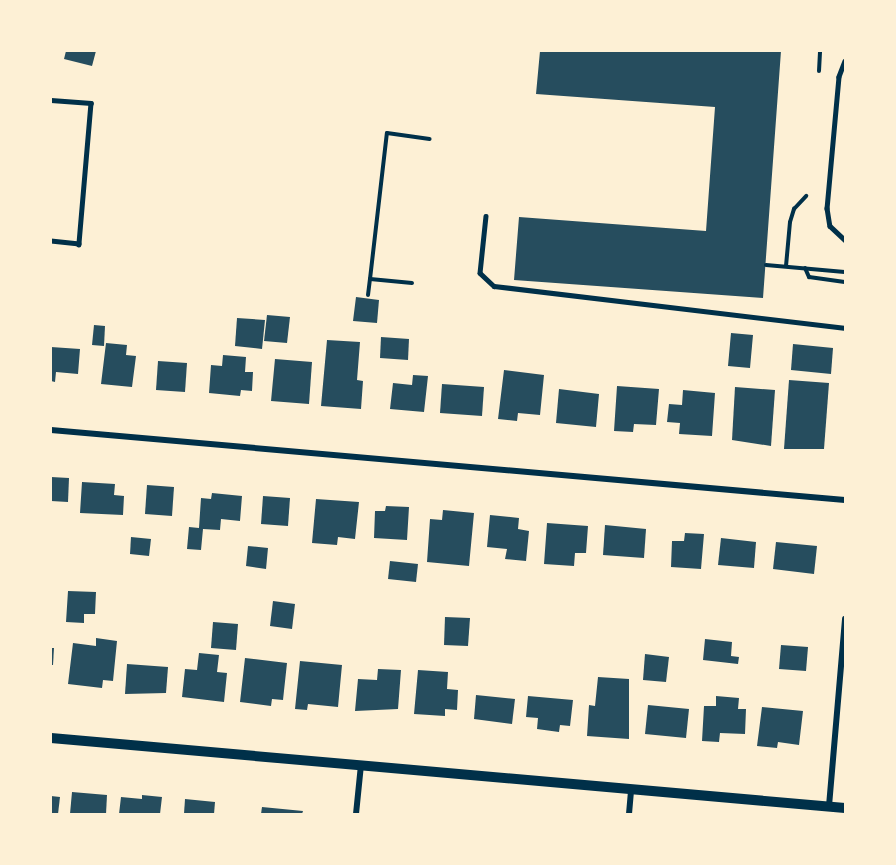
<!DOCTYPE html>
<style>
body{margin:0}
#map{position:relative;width:896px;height:865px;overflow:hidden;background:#fdf0d5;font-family:Cabin,sans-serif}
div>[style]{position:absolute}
.building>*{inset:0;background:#264d5e}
.path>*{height:4px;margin:-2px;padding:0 2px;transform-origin:2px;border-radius:2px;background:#003049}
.service>*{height:4.5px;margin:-2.25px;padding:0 2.25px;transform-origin:2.25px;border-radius:2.25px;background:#003049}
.minor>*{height:6px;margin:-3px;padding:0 3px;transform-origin:3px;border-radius:3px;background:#003049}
.tertiary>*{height:10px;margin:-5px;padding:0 5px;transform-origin:5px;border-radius:5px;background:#003049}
span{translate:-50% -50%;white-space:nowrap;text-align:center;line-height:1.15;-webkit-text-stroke:6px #fdf0d5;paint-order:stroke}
.frame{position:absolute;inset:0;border:52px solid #fdf0d5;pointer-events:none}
</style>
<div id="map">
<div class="building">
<i style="clip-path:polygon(66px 51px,96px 51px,92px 66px,64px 59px)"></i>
<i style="clip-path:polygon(540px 51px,781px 51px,763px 298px,514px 280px,519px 217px,706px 231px,715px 107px,536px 94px)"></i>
<i style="clip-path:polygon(356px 297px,379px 300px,377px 323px,353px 321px)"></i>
<i style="clip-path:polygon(267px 315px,290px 317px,287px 343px,264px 341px)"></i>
<i style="clip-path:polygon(237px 318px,265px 320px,262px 349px,235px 346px)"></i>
<i style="clip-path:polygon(94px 325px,105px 326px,104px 346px,92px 345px)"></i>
<i style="clip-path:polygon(731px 333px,753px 335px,750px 368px,728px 366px)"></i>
<i style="clip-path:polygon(381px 337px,409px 339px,408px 360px,380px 358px)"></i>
<i style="clip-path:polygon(327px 340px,360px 342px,357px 380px,363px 381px,361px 409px,321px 406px)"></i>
<i style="clip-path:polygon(106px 343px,127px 345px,126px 355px,136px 356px,132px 387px,101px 384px)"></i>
<i style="clip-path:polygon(793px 344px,833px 348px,831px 374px,791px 370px)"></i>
<i style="clip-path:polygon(51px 347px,80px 349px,78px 374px,56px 372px,55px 382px,51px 381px)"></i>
<i style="clip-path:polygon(223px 355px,246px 357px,245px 372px,253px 372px,252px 391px,241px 390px,240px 396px,209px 393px,211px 365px,222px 366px)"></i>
<i style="clip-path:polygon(275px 359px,312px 362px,309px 404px,271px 401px)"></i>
<i style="clip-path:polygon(158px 361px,187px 363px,185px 392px,156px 390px)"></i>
<i style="clip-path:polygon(504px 370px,544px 375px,540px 415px,518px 413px,517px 421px,498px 419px)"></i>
<i style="clip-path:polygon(413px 375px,428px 376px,424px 412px,390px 409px,393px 383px,412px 385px)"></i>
<i style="clip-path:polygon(789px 380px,829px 383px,824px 449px,784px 449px)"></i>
<i style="clip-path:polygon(442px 384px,484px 387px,482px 416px,440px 413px)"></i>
<i style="clip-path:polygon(617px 386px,659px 389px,656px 425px,634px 424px,633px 432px,614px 431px)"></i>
<i style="clip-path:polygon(735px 387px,775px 390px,771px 446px,732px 440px)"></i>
<i style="clip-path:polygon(559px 389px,599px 394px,596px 427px,556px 423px)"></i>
<i style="clip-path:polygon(683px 390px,715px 393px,712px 436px,679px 434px,680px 423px,667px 422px,669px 404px,682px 405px)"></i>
<i style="clip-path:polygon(51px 477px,69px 478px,68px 502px,51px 501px)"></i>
<i style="clip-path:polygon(82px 482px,115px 484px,114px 495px,124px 496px,123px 515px,80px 513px)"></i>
<i style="clip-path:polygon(147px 485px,174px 487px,172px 516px,145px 514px)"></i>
<i style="clip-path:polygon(212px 493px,242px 496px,240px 521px,221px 519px,220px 530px,203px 529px,201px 550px,187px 549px,189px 527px,199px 528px,201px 498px,211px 499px)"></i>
<i style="clip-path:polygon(263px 496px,290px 498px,288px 526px,261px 524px)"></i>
<i style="clip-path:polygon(316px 499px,359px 502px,355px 539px,338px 537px,337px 545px,312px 543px)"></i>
<i style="clip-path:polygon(386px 506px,409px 507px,407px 540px,374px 538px,375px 511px,385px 511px)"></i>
<i style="clip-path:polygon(443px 510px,474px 513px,469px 566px,427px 562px,430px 519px,442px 520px)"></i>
<i style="clip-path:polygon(490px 515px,519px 518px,518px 529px,529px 531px,526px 561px,505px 559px,507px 549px,487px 547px)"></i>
<i style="clip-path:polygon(547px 523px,588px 526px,586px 553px,575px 553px,574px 566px,544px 564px)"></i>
<i style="clip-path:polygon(605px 525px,646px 529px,644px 558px,603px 555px)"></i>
<i style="clip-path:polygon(685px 533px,704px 534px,701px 569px,671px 567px,672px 541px,684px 541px)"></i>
<i style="clip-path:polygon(131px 537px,151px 539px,149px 556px,130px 554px)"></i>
<i style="clip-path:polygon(721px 538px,756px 542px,754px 568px,718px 565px)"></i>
<i style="clip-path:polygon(776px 542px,817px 546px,814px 574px,773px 569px)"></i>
<i style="clip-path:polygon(248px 546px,268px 548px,266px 569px,246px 566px)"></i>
<i style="clip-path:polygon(390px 561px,418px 564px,416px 582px,388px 579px)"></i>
<i style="clip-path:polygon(68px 591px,96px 592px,95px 614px,84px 614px,84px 623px,66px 622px)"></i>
<i style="clip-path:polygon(273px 601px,295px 604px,292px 629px,270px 626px)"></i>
<i style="clip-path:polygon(445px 617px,470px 618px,468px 646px,444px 645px)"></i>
<i style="clip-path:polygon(213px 622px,238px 624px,236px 650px,211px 648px)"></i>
<i style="clip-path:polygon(96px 638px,117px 641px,113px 681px,103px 680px,102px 688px,68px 684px,73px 643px,96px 646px)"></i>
<i style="clip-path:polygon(705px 639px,732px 642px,731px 656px,739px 657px,738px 664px,703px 660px)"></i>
<i style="clip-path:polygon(781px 645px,808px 647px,806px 671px,779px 669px)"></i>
<i style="clip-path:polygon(51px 648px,54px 648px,53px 665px,51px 665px)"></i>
<i style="clip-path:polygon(199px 653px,219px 655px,217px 672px,227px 673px,224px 702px,182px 697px,185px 669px,197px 670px)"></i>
<i style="clip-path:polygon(645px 654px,669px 657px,666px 682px,643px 680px)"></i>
<i style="clip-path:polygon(245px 658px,287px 663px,283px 700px,272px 699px,271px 706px,240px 702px)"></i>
<i style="clip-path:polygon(300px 661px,342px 665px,338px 707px,308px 704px,307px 710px,295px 709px)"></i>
<i style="clip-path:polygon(127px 664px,168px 667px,166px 693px,125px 694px)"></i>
<i style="clip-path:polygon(378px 669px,401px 670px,398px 709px,355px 711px,358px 679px,377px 680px)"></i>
<i style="clip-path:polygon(418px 670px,448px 672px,447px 689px,458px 690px,457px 710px,445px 709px,445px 716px,414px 714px)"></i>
<i style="clip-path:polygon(598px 677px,629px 679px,629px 739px,587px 736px,589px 705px,595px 706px)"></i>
<i style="clip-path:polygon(476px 695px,515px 699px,512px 724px,474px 719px)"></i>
<i style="clip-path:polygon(528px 696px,573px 700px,570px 726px,560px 725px,559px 732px,537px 729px,538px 718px,526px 717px)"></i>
<i style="clip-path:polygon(716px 696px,739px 698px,738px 709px,746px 709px,745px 734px,720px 733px,719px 742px,702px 741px,704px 706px,716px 706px)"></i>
<i style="clip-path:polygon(648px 705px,689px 709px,686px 738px,645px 734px)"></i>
<i style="clip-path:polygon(762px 707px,803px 711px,799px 745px,778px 742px,777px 748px,757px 746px)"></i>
<i style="clip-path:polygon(72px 792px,107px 795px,106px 814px,70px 814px)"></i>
<i style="clip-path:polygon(142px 795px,162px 797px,160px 814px,119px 814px,121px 797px,142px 799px)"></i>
<i style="clip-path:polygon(51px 796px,60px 797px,58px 814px,51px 814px)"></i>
<i style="clip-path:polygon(185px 799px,215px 802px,214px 814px,184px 814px)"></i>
<i style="clip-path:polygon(262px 807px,303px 811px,302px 814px,261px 814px)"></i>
</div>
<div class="path">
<i style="left:819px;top:71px;width:20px;rotate:-87deg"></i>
<i style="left:766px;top:265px;width:79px;rotate:5.1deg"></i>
<i style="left:786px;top:266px;width:44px;rotate:-84.8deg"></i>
<i style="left:790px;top:222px;width:14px;rotate:-73deg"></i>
<i style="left:794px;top:209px;width:18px;rotate:-47deg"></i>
<i style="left:805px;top:268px;width:10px;rotate:66deg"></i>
<i style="left:809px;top:277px;width:36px;rotate:8deg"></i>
<i style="left:412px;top:283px;width:42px;rotate:-174.6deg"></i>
<i style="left:370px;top:279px;width:147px;rotate:-83.4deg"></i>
<i style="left:387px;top:133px;width:43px;rotate:7.9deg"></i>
<i style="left:368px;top:295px;width:16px;rotate:-83deg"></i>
</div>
<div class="service">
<i style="left:845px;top:61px;width:17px;rotate:111deg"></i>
<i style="left:839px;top:77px;width:132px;rotate:95.2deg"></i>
<i style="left:827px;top:208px;width:18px;rotate:81deg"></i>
<i style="left:830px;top:226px;width:21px;rotate:43deg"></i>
<i style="left:51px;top:100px;width:40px;rotate:4.3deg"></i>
<i style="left:91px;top:103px;width:142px;rotate:94.9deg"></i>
<i style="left:79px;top:244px;width:28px;rotate:-174deg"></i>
<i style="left:486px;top:216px;width:57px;rotate:96deg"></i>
<i style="left:480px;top:273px;width:19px;rotate:43deg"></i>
<i style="left:494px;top:286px;width:354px;rotate:6.8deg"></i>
</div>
<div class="minor">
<i style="left:51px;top:430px;width:797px;rotate:5.04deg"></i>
<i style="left:829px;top:806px;width:188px;rotate:-85.1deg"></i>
<i style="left:356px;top:814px;width:49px;rotate:-84.2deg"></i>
<i style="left:629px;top:814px;width:25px;rotate:-85deg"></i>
</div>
<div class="tertiary">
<i style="left:51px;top:738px;width:797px;rotate:5.04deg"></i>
</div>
<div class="frame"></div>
</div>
